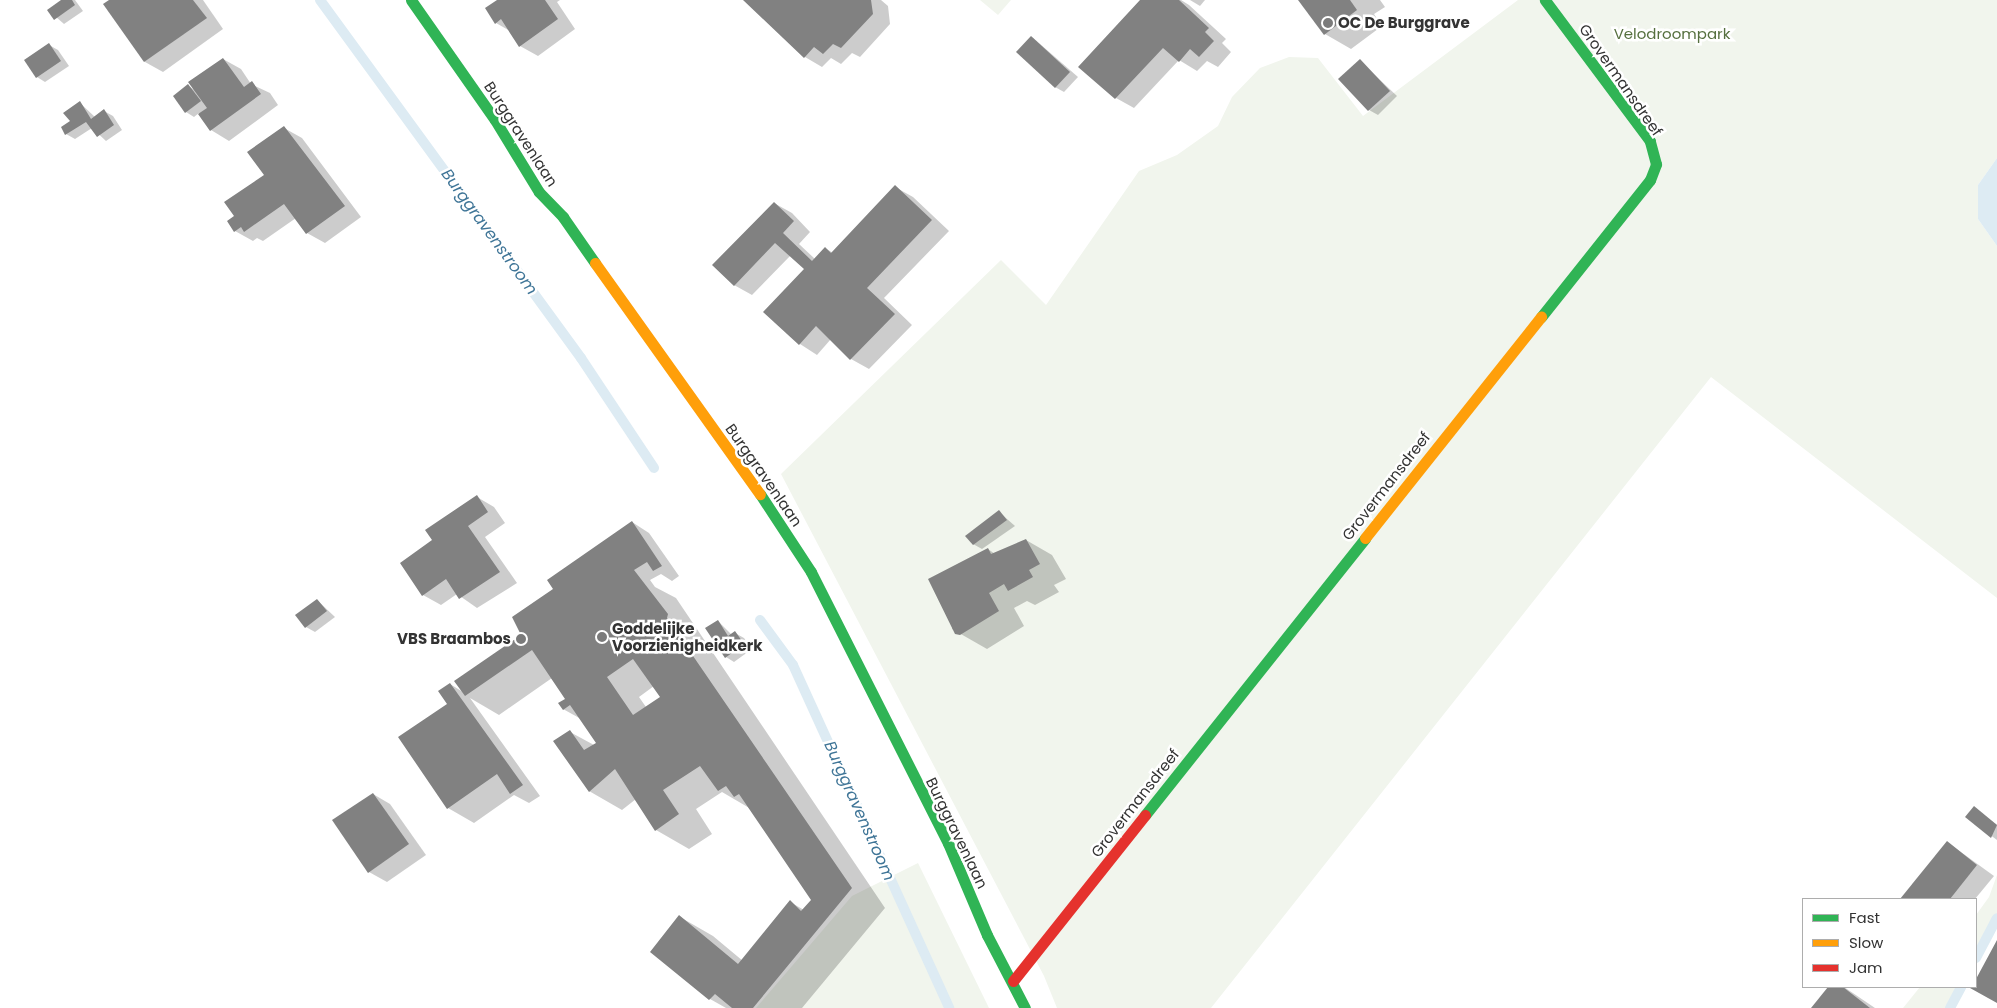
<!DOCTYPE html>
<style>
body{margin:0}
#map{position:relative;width:1997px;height:1008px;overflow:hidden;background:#fff;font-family:Poppins,sans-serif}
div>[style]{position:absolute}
.green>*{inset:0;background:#f1f5ed}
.water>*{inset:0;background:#ddebf3}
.shadow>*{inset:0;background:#0003}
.stream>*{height:10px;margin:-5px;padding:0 5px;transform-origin:5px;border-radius:5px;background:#ddebf3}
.building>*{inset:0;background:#818181}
.fast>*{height:11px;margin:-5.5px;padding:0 5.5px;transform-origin:5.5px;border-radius:5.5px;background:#30b455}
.slow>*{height:11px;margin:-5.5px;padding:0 5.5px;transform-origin:5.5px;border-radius:5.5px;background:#ff9f0a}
.jam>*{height:11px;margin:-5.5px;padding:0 5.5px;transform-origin:5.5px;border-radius:5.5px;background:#e5322d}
.dots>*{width:14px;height:14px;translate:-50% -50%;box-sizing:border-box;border:2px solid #fff;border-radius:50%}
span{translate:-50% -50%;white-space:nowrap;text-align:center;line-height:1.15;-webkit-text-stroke:5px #fff;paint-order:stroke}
.poi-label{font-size:15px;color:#333;font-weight:700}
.left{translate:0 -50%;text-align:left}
.right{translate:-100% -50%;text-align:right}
.park-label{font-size:15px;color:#56703f}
.street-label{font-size:15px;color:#333}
.water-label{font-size:16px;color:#3f7597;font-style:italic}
.legend{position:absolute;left:1802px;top:898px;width:175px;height:90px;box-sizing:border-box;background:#fff;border:1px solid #adadad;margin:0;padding:6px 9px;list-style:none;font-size:15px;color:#333}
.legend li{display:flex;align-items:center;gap:10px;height:25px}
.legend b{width:25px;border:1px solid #adadad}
</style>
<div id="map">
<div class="green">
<i style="clip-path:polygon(980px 0,1011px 0,998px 15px)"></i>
<i style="clip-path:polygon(1518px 0,1997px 0,1997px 158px,1978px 185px,1978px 219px,1997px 246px,1997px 598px,1711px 377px,1211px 1008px,1057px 1008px,1044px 976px,781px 474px,1001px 260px,1046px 305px,1139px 171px,1177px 155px,1218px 126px,1232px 97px,1260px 68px,1289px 57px,1318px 58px,1363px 116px)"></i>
<i style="clip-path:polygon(918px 863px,989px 1008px,756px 1008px,852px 896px)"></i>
<i style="clip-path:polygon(1997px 875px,1997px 918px,1976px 958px,1976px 915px,1989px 897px)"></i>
<i style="clip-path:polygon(1920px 987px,1961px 987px,1950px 1008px,1903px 1008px)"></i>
</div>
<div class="water">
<i style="clip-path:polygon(1997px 158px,1997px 246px,1978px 219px,1978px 185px)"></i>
</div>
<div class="shadow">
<i style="clip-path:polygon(64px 0,75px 0,83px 11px,64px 24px,48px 10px)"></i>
<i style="clip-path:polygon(112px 0,203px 0,223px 29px,163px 72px,145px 62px,105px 5px)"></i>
<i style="clip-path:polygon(499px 0,560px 0,557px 2px,575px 29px,538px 56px,520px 46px,510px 31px,496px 23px)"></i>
<i style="clip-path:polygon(745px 0,881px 0,888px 6px,890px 24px,860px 57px,852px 53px,841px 64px,831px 58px,822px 67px,805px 57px)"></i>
<i style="clip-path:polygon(1142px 0,1181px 0,1189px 5px,1226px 39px,1222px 43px,1231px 52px,1218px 67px,1207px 61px,1197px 71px,1179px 60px,1134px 108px,1116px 98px)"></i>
<i style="clip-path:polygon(1190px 0,1205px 0,1200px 6px)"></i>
<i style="clip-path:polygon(1299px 0,1380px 0,1385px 7px,1374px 14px,1382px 26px,1351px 49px,1325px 34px)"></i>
<i style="clip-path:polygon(1032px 37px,1078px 77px,1064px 92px,1055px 87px)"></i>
<i style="clip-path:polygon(49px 45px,58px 50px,69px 66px,45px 82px,37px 77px)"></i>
<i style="clip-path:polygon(223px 59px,241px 69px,251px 84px,270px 93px,278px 105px,229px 141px,211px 130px,199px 113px,194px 117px,186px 112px,188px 86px,195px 90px)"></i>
<i style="clip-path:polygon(1360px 61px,1397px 96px,1378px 115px,1369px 110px)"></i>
<i style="clip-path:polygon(80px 103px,95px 117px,104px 111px,113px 116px,122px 130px,106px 141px,92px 128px,75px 139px,66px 134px)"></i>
<i style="clip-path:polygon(284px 128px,302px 138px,361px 217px,325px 243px,307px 233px,296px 218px,263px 241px,257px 238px,253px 241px,235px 231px,236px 216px,265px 175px)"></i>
<i style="clip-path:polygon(895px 187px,913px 197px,949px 231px,884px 298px,912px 325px,869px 369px,851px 359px,831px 339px,817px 355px,800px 344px,765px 312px,806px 269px,791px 255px,752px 295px,734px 285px,774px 203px,792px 213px,810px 232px,799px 244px,815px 259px,825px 248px,833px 253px)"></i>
<i style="clip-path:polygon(477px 497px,494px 507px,505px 523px,485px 537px,517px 583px,477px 608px,457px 594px,441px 605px,423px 595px,401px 564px,434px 540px)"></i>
<i style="clip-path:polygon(999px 512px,1015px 526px,982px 549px,973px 544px)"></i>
<i style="clip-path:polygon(evenodd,632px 522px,649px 533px,679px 576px,672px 581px,661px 574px,650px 580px,655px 587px,676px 598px,885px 908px,802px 1008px,726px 1008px,710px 999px,680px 917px,713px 936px,743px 961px,790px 902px,804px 910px,813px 901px,751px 809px,722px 792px,696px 809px,712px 834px,689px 849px,656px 830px,636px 799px,622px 810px,589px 791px,570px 732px,594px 745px,598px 743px,581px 719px,563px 709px,567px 700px,552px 678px,499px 715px,470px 698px,540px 796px,529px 803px,514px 795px,474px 823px,448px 808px,450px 684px,463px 692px,523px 635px,555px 590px,632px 522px,654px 686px,661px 697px,646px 707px,639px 697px,654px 686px)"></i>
<i style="clip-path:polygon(1026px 540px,1052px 555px,1066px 579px,1054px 585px,1059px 592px,1035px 605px,1027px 601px,1014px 608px,1024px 626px,987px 649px,952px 629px,952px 622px,988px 549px,995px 554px)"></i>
<i style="clip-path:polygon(317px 600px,335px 617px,315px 632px,306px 627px)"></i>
<i style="clip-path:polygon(718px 621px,732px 635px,735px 633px,744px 638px,752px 649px,734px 662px,726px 657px)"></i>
<i style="clip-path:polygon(373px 794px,390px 804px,426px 855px,387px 882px,369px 872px)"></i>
<i style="clip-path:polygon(1974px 808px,1997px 825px,1997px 840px,1966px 817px)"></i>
<i style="clip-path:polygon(1947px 842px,1994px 876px,1975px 899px,1902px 899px)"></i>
<i style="clip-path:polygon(1829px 987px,1844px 987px,1875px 1008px,1812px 1008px)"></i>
</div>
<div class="stream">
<i style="left:320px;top:0;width:443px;rotate:53.9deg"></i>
<i style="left:581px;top:358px;width:132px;rotate:56.4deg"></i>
<i style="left:760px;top:620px;width:56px;rotate:53.7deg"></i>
<i style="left:793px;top:665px;width:377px;rotate:65.5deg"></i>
<i style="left:1976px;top:958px;width:45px;rotate:-62.3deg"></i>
<i style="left:1950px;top:1008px;width:24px;rotate:-62deg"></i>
</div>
<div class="building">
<i style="clip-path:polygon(61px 0,72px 0,75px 5px,54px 20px,47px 10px)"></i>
<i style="clip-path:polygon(109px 0,193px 0,207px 18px,144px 62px,103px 4px)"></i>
<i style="clip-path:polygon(497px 0,545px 0,558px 19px,519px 47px,501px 19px,495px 24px,485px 8px)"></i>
<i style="clip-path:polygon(743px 0,871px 0,873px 14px,841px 48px,833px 44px,823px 54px,814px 47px,804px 58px)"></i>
<i style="clip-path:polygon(1140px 0,1179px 0,1209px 28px,1205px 32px,1214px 41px,1199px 57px,1190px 49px,1179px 62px,1163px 48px,1115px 99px,1078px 67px)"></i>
<i style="clip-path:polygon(1298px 0,1350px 0,1357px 10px,1324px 35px)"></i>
<i style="clip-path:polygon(1031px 36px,1070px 72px,1055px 88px,1016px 52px)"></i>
<i style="clip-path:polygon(49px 43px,61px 61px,36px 78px,24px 60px)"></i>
<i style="clip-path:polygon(223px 58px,244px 87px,252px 81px,261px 94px,210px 131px,198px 114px,207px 108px,188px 82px)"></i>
<i style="clip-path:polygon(1360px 59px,1390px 91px,1368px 111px,1338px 79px)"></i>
<i style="clip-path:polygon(188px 84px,201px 101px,185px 113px,173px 96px)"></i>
<i style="clip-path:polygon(80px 101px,91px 119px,104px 109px,114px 125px,97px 137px,86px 122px,65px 135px,61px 127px,70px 121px,63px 113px)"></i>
<i style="clip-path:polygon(284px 126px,345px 206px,306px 234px,284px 204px,244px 232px,241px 227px,234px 232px,227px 221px,234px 216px,224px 202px,264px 175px,247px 152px)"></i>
<i style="clip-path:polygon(895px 185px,932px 220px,867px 288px,895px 314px,850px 360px,816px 326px,799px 345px,763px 312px,804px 269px,775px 243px,734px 286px,712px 265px,774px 202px,794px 221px,783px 233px,812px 261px,825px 247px,831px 253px)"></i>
<i style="clip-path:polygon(477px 495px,488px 512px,468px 526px,500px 572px,459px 599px,446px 579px,422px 596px,400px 563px,432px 540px,425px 530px)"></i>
<i style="clip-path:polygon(999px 510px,1007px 520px,973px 545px,965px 536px)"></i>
<i style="clip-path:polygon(evenodd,632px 521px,662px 566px,653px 571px,647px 562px,634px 570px,668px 614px,667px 618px,852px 888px,753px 1008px,732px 1008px,715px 994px,709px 1000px,650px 952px,679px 915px,738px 964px,790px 900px,801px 911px,811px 900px,739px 794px,734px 797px,726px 786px,718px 791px,700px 766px,663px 790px,679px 814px,655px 831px,615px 769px,589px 792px,553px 741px,570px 730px,584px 750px,596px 743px,570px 705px,563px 710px,558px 703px,565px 699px,532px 650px,465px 696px,454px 681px,521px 635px,512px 617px,553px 589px,547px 580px,632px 521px,633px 659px,660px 697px,633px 715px,607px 677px,633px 659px)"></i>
<i style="clip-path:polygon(1026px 539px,1040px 564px,1029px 570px,1033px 577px,1008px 591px,1004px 584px,989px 593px,999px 611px,960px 635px,955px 634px,928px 579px,988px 548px,991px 554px)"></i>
<i style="clip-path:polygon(317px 599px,327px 611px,305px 628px,295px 615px)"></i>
<i style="clip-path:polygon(718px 620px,728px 636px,735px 631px,744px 644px,725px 658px,705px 628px)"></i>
<i style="clip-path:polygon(450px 683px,523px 785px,510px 794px,497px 774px,447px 809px,398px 737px,447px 704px,438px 691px)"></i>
<i style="clip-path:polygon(373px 793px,409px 844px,368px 873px,332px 820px)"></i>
<i style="clip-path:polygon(1974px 806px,1997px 825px,1991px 838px,1965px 817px)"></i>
<i style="clip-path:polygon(1947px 841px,1977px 865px,1950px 899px,1900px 899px)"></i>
<i style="clip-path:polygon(1997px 940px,1997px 1003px,1970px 988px,1976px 987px,1976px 979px)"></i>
<i style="clip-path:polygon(1828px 987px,1843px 987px,1870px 1008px,1811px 1008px)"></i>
</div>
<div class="fast">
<i style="left:411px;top:0;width:146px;rotate:55deg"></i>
<i style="left:495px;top:120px;width:84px;rotate:58.6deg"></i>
<i style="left:539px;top:192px;width:35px;rotate:46deg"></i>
<i style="left:563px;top:217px;width:56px;rotate:55.2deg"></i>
<i style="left:1541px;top:317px;width:175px;rotate:-51.5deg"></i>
<i style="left:1650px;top:180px;width:17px;rotate:-69deg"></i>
<i style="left:1656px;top:164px;width:24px;rotate:-105deg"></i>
<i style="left:1650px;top:141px;width:176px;rotate:-126.7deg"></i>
<i style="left:760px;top:494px;width:93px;rotate:56.8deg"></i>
<i style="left:811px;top:572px;width:304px;rotate:63.2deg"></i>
<i style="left:948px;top:843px;width:100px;rotate:67deg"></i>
<i style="left:987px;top:935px;width:82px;rotate:62.5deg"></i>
<i style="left:1145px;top:815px;width:354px;rotate:-51.5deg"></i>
</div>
<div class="slow">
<i style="left:595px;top:263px;width:284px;rotate:54.5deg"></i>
<i style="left:1365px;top:538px;width:283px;rotate:-51.5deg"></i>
</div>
<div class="jam">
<i style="left:1013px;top:981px;width:212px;rotate:-51.5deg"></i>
</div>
<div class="dots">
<i style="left:1328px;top:23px;background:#7a7a7a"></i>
<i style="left:602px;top:637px;background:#7a7a7a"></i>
<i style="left:521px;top:639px;background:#7a7a7a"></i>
</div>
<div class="poi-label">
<span class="left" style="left:1338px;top:23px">OC De Burggrave</span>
<span class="left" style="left:612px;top:637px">Goddelijke<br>Voorzienigheidkerk</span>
<span class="right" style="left:511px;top:639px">VBS Braambos</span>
</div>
<div class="park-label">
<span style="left:1672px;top:34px">Velodroompark</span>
</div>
<div class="street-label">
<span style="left:1621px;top:80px;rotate:55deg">Grovermansdreef</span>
<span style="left:521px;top:134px;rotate:57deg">Burggravenlaan</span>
<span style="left:764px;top:475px;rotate:55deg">Burggravenlaan</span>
<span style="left:1386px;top:486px;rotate:-52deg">Grovermansdreef</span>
<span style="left:1135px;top:803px;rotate:-52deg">Grovermansdreef</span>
<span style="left:957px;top:833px;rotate:64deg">Burggravenlaan</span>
</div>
<div class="water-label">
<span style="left:489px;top:232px;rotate:54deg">Burggravenstroom</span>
<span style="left:859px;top:811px;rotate:66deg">Burggravenstroom</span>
</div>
<ul class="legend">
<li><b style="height:6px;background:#30b455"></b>Fast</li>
<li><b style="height:6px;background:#ff9f0a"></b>Slow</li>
<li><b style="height:6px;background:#e5322d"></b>Jam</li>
</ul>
</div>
